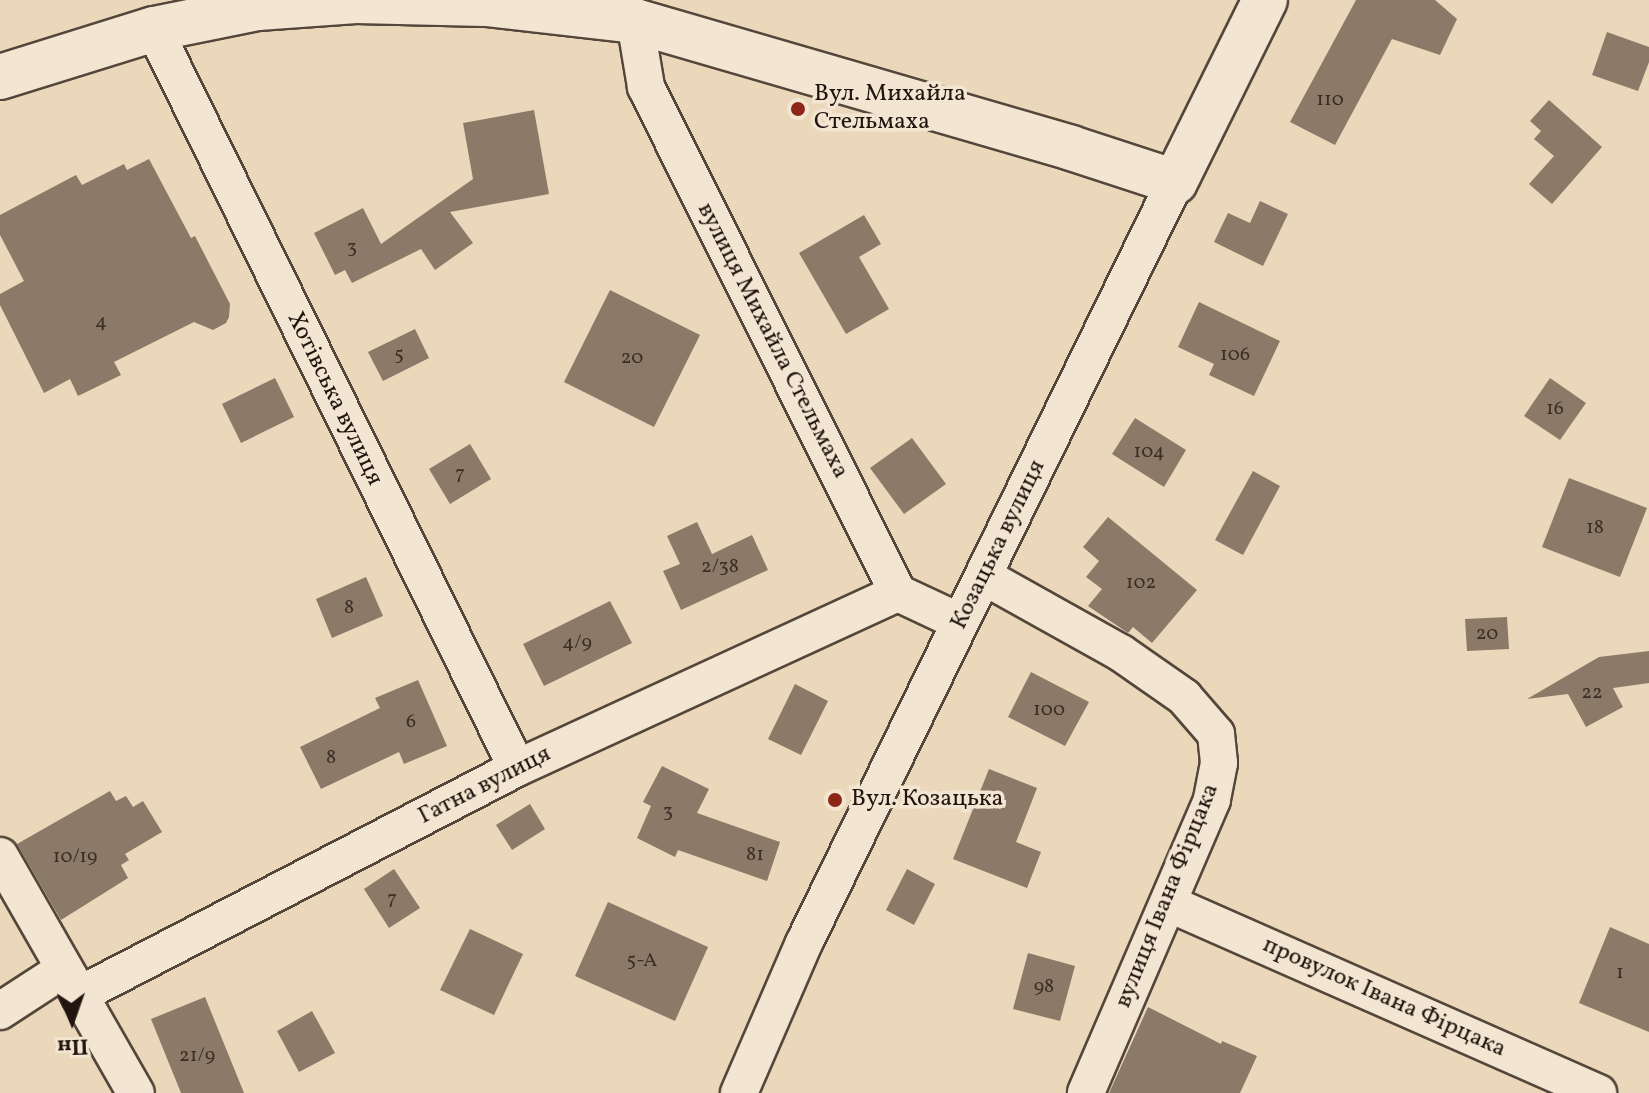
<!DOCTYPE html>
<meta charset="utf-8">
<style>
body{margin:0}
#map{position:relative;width:1649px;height:1093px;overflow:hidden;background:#ebd7ba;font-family:Vollkorn,serif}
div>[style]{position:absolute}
.building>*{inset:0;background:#8b7a68}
.roads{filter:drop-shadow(2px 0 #54463a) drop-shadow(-2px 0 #54463a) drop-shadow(0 2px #54463a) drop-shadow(0 -2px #54463a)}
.minor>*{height:36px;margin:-18px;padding:0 18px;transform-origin:18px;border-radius:18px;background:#f2e5d2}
.tertiary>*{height:44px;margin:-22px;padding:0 22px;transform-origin:22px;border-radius:22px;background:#f2e5d2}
.dots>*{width:22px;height:22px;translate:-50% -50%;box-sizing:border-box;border:4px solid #f2e5d2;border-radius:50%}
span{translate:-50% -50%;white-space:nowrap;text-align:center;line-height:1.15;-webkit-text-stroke:7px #f2e5d2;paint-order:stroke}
.number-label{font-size:20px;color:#3c2e25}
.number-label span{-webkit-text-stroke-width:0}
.poi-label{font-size:24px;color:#22150f}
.left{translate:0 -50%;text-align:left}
.street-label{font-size:24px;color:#22150f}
.north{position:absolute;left:32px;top:981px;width:80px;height:80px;-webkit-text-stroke:6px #f2e5d2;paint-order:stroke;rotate:178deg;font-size:22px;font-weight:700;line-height:32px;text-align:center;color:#22150f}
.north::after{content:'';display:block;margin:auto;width:28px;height:36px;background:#22150f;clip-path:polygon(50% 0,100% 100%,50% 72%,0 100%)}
</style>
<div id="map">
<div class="building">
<i style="clip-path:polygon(1356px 0,1435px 0,1457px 19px,1440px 55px,1392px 39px,1335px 145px,1290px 122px)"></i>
<i style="clip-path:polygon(1607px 32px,1649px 47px,1649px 62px,1638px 91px,1592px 75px)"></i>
<i style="clip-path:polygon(1549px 100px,1602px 147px,1552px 204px,1529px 184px,1554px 156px,1534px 139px,1541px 131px,1530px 121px)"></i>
<i style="clip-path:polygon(534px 110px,549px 194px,450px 212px,473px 243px,435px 270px,421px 249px,352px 283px,345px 270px,335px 275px,314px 233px,363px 208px,381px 244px,473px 179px,463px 123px)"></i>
<i style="clip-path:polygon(149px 159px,191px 238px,195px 236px,230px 304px,229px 317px,226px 323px,213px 330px,194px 322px,114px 362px,121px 375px,78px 396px,70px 379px,44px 393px,0 305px,0 294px,24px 281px,0 235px,0 215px,76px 175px,82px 185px,124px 164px,127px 170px)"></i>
<i style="clip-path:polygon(1260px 201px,1288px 214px,1263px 266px,1214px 242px,1228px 213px,1250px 223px)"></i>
<i style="clip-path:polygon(864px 215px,881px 244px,859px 257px,889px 309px,846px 334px,799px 253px)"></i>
<i style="clip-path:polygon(610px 290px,700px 335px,654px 427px,564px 382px)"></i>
<i style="clip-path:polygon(1199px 302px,1280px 341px,1254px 396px,1209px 375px,1214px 364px,1178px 347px)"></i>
<i style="clip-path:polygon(415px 329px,429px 358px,383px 381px,368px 352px)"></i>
<i style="clip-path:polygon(275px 378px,294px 417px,241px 443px,222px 404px)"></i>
<i style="clip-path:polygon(1550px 378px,1586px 403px,1560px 440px,1524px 416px)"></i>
<i style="clip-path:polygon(1135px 418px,1186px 450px,1164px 487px,1112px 454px)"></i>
<i style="clip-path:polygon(912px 438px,946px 484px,904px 514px,870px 468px)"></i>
<i style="clip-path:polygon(470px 444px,491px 479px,450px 504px,429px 469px)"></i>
<i style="clip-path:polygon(1253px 471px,1280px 486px,1243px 555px,1215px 540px)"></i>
<i style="clip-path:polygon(1569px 478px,1647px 508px,1620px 577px,1542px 547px)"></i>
<i style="clip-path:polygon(1108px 517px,1197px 590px,1152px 643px,1133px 627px,1128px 633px,1088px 606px,1102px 589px,1086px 577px,1099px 561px,1083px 547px)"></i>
<i style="clip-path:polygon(697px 522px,712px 554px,752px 535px,768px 570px,681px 610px,663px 571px,680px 564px,667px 536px)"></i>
<i style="clip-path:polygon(366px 577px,383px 616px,332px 638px,316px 599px)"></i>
<i style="clip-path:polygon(610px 601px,632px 643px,544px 686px,523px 644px)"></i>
<i style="clip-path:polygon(1507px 617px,1509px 649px,1467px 651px,1465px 619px)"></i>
<i style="clip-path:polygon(1649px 651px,1649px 683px,1613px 688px,1623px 707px,1586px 727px,1568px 694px,1527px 699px,1599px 657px)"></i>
<i style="clip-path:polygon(1031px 672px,1089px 702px,1065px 746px,1008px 717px)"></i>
<i style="clip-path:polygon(418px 680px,447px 746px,404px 764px,399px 752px,321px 789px,300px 747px,380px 708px,375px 698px)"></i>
<i style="clip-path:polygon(795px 684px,828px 701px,801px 755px,768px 739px)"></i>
<i style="clip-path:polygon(662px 766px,709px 789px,697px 813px,780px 842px,767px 881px,678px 850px,675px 857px,637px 838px,651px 806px,643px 802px)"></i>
<i style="clip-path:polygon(989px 769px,1037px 788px,1016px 842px,1041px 852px,1027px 888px,953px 859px)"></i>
<i style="clip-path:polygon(110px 791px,116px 801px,126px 796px,133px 807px,143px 801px,162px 832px,125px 854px,129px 860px,121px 865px,128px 878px,61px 920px,17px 844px)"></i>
<i style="clip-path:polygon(530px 804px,545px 829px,512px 850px,496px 825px)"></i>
<i style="clip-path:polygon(394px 869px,420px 908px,389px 928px,364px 889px)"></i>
<i style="clip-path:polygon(907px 869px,935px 884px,914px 925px,886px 910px)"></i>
<i style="clip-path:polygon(608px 902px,708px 947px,675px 1021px,575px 976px)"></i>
<i style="clip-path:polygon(1610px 927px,1649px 944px,1649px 1032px,1579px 1003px)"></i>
<i style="clip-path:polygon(470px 929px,523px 954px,494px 1015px,440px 990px)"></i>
<i style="clip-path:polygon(1028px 953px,1075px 966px,1060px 1021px,1013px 1009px)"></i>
<i style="clip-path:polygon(205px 997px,244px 1093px,181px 1093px,151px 1019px)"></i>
<i style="clip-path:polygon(1148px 1007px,1221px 1044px,1222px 1041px,1257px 1056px,1240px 1093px,1109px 1093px)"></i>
<i style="clip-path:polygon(312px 1011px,335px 1053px,299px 1072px,277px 1031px)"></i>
</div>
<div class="roads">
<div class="minor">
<i style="left:635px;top:21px;width:67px;rotate:80.5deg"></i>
<i style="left:646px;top:87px;width:565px;rotate:63.53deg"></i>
<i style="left:898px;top:593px;width:68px;rotate:25.1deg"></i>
<i style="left:154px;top:29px;width:823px;rotate:63.84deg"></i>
<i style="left:985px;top:577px;width:156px;rotate:29.2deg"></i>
<i style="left:1121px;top:653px;width:77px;rotate:34.9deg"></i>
<i style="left:1184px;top:697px;width:49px;rotate:49.1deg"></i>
<i style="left:1216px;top:734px;width:29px;rotate:84deg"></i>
<i style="left:1219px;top:763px;width:38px;rotate:101deg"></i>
<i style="left:1212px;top:800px;width:319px;rotate:113.3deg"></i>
<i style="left:0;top:856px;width:273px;rotate:60.2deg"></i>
<i style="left:1170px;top:904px;width:468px;rotate:23.8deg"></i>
<i style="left:79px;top:995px;width:493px;rotate:-27.4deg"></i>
<i style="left:517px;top:768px;width:419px;rotate:-24.7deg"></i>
<i style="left:0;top:1011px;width:75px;rotate:-33.1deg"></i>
<i style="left:739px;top:1093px;width:163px;rotate:-66.6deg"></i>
<i style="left:804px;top:943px;width:847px;rotate:-64.01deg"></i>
</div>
<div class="tertiary">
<i style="left:0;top:77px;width:161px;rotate:-17.3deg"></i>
<i style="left:154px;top:29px;width:106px;rotate:-11.4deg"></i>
<i style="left:258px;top:8px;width:98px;rotate:-4.1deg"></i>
<i style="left:356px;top:1px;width:130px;rotate:1.3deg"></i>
<i style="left:486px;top:4px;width:150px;rotate:6.5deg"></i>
<i style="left:635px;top:21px;width:454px;rotate:16.2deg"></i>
<i style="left:1071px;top:148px;width:109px;rotate:18.1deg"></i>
<i style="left:1175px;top:182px;width:203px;rotate:-63.7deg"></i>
</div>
</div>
<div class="dots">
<i style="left:798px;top:109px;background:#8f2418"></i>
<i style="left:835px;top:800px;background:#8f2418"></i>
</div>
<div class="number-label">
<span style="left:1330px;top:100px">110</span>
<span style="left:352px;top:248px">3</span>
<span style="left:101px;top:322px">4</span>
<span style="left:399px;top:355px">5</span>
<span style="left:1235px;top:355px">106</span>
<span style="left:632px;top:358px">20</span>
<span style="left:1555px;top:409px">16</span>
<span style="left:1149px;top:452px">104</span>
<span style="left:460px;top:474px">7</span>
<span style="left:1595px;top:528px">18</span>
<span style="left:720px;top:567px">2/38</span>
<span style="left:1141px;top:583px">102</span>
<span style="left:349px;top:608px">8</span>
<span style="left:1487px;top:634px">20</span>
<span style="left:577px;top:643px">4/9</span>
<span style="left:1592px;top:693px">22</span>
<span style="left:1049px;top:710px">100</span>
<span style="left:411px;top:722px">6</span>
<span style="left:331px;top:758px">8</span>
<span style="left:668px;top:812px">3</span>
<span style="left:755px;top:855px">81</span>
<span style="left:75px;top:857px">10/19</span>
<span style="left:392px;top:899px">7</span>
<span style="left:642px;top:961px">5-А</span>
<span style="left:1620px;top:973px">1</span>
<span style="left:1044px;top:987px">98</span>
<span style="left:197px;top:1056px">21/9</span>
</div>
<div class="poi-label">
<span class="left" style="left:814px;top:109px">Вул. Михайла<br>Стельмаха</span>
<span class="left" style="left:851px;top:800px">Вул. Козацька</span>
</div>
<div class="street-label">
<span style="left:772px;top:341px;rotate:63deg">вулиця Михайла Стельмаха</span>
<span style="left:334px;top:399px;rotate:64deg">Хотівська вулиця</span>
<span style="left:999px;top:545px;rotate:-64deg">Козацька вулиця</span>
<span style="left:485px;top:786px;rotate:-27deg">Гатна вулиця</span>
<span style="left:1168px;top:896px;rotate:-68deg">вулиця Івана Фірцака</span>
<span style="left:1384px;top:998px;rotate:24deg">провулок Івана Фірцака</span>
</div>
<div class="north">Пн</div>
</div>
